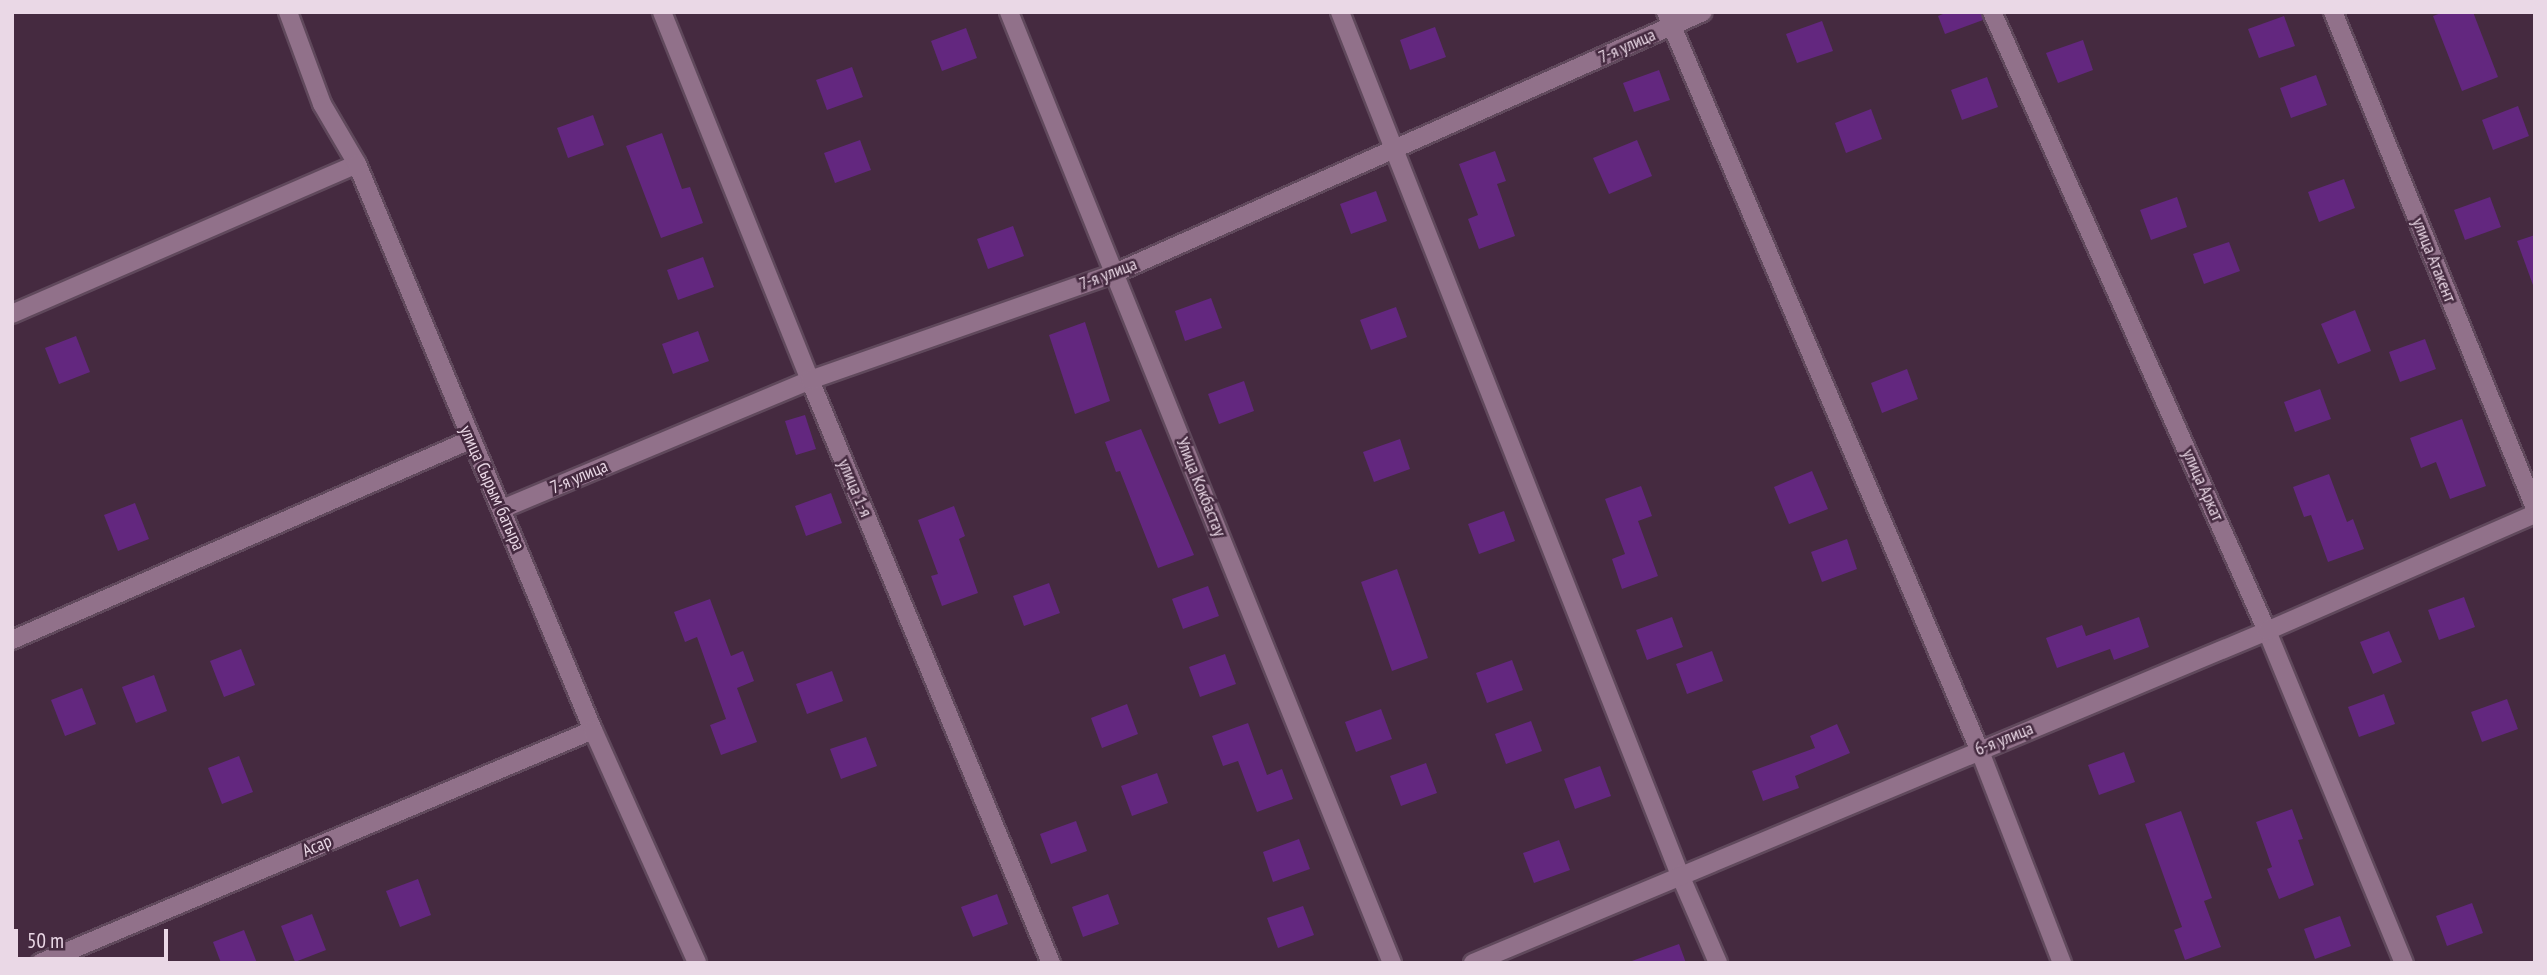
<!DOCTYPE html>
<meta charset="utf-8">
<style>
body{margin:0}
#map{position:relative;width:2547px;height:975px;overflow:hidden;background:#452a40;font-family:"PT Sans Narrow",sans-serif}
div>[style]{position:absolute}
.building>*{inset:0;background:#63277f}
.roads{filter:drop-shadow(2px 0 #60495c) drop-shadow(-2px 0 #60495c) drop-shadow(0 2px #60495c) drop-shadow(0 -2px #60495c)}
.minor>*{height:18px;margin:-9px;padding:0 9px;transform-origin:9px;border-radius:9px;background:#91718a}
.tertiary>*{height:18px;margin:-9px;padding:0 9px;transform-origin:9px;border-radius:9px;background:#91718a}
span{translate:-50% -50%;white-space:nowrap;text-align:center;line-height:1.15;-webkit-text-stroke:5px #452a40;paint-order:stroke}
.street-label{font-size:18px;color:#ead8e6}
.frame{position:absolute;inset:0;border:14px solid #ead8e6;pointer-events:none}
.scale{position:absolute;left:14px;top:929px;width:154px;height:32px;box-sizing:border-box;border:4px solid #ead8e6;border-top:0;padding-left:9px;font-size:21px;line-height:24px;white-space:nowrap;color:#ead8e6;-webkit-text-stroke:5px #452a40;paint-order:stroke}
</style>
<div id="map">
<div class="building">
<i style="clip-path:polygon(1948px 12px,1981px 12px,1983px 20px,1945px 34px,1938px 16px)"></i>
<i style="clip-path:polygon(2444px 12px,2473px 12px,2498px 77px,2462px 91px,2433px 16px)"></i>
<i style="clip-path:polygon(2284px 16px,2295px 46px,2259px 58px,2248px 29px)"></i>
<i style="clip-path:polygon(1822px 21px,1833px 51px,1797px 63px,1786px 34px)"></i>
<i style="clip-path:polygon(1435px 27px,1446px 57px,1410px 70px,1400px 40px)"></i>
<i style="clip-path:polygon(966px 28px,977px 58px,942px 71px,931px 41px)"></i>
<i style="clip-path:polygon(2083px 40px,2093px 70px,2058px 83px,2046px 53px)"></i>
<i style="clip-path:polygon(852px 67px,863px 97px,827px 110px,816px 80px)"></i>
<i style="clip-path:polygon(1659px 70px,1670px 100px,1634px 112px,1623px 83px)"></i>
<i style="clip-path:polygon(2316px 75px,2327px 105px,2291px 118px,2280px 88px)"></i>
<i style="clip-path:polygon(1987px 77px,1998px 107px,1962px 120px,1951px 90px)"></i>
<i style="clip-path:polygon(2518px 106px,2529px 136px,2493px 150px,2482px 120px)"></i>
<i style="clip-path:polygon(1871px 109px,1882px 139px,1846px 153px,1835px 123px)"></i>
<i style="clip-path:polygon(593px 115px,604px 145px,568px 158px,557px 128px)"></i>
<i style="clip-path:polygon(662px 133px,682px 189px,690px 187px,703px 223px,661px 238px,626px 146px)"></i>
<i style="clip-path:polygon(860px 140px,871px 170px,835px 183px,824px 153px)"></i>
<i style="clip-path:polygon(1637px 140px,1652px 176px,1609px 194px,1593px 158px)"></i>
<i style="clip-path:polygon(1495px 151px,1506px 181px,1497px 184px,1515px 236px,1479px 249px,1468px 219px,1478px 215px,1459px 164px)"></i>
<i style="clip-path:polygon(2344px 179px,2355px 208px,2319px 222px,2308px 192px)"></i>
<i style="clip-path:polygon(1376px 191px,1387px 221px,1351px 234px,1340px 204px)"></i>
<i style="clip-path:polygon(2177px 197px,2187px 227px,2151px 240px,2140px 210px)"></i>
<i style="clip-path:polygon(2490px 197px,2501px 227px,2465px 240px,2454px 210px)"></i>
<i style="clip-path:polygon(1013px 226px,1024px 256px,988px 269px,977px 239px)"></i>
<i style="clip-path:polygon(2535px 235px,2535px 285px,2533px 285px,2517px 241px)"></i>
<i style="clip-path:polygon(2229px 242px,2240px 271px,2204px 284px,2193px 254px)"></i>
<i style="clip-path:polygon(703px 257px,714px 287px,678px 300px,667px 270px)"></i>
<i style="clip-path:polygon(1211px 298px,1222px 328px,1185px 341px,1175px 311px)"></i>
<i style="clip-path:polygon(1396px 307px,1407px 337px,1371px 350px,1360px 320px)"></i>
<i style="clip-path:polygon(2355px 310px,2371px 351px,2338px 364px,2321px 324px)"></i>
<i style="clip-path:polygon(1085px 322px,1110px 401px,1075px 414px,1049px 335px)"></i>
<i style="clip-path:polygon(698px 331px,709px 361px,673px 374px,662px 344px)"></i>
<i style="clip-path:polygon(76px 336px,90px 372px,59px 384px,45px 348px)"></i>
<i style="clip-path:polygon(2425px 339px,2436px 369px,2400px 382px,2389px 352px)"></i>
<i style="clip-path:polygon(1907px 369px,1918px 399px,1882px 413px,1871px 383px)"></i>
<i style="clip-path:polygon(1244px 381px,1254px 411px,1219px 424px,1208px 394px)"></i>
<i style="clip-path:polygon(2320px 389px,2331px 419px,2295px 432px,2284px 402px)"></i>
<i style="clip-path:polygon(805px 415px,816px 449px,796px 455px,785px 421px)"></i>
<i style="clip-path:polygon(2462px 419px,2486px 486px,2450px 499px,2436px 462px,2421px 468px,2410px 438px)"></i>
<i style="clip-path:polygon(1141px 429px,1194px 555px,1158px 568px,1120px 471px,1116px 472px,1105px 442px)"></i>
<i style="clip-path:polygon(1400px 439px,1410px 469px,1374px 482px,1363px 452px)"></i>
<i style="clip-path:polygon(1812px 471px,1828px 509px,1789px 524px,1774px 487px)"></i>
<i style="clip-path:polygon(2329px 474px,2347px 522px,2353px 519px,2364px 549px,2328px 562px,2311px 515px,2304px 517px,2293px 487px)"></i>
<i style="clip-path:polygon(1641px 486px,1652px 516px,1638px 521px,1658px 576px,1622px 589px,1612px 559px,1625px 554px,1605px 499px)"></i>
<i style="clip-path:polygon(831px 493px,842px 523px,806px 536px,795px 506px)"></i>
<i style="clip-path:polygon(135px 503px,149px 539px,118px 551px,104px 515px)"></i>
<i style="clip-path:polygon(954px 506px,965px 536px,959px 539px,978px 593px,942px 606px,931px 576px,938px 574px,918px 520px)"></i>
<i style="clip-path:polygon(1504px 511px,1515px 541px,1479px 554px,1468px 524px)"></i>
<i style="clip-path:polygon(1847px 539px,1857px 569px,1822px 582px,1811px 552px)"></i>
<i style="clip-path:polygon(1397px 569px,1428px 658px,1392px 671px,1361px 582px)"></i>
<i style="clip-path:polygon(1049px 583px,1060px 613px,1024px 626px,1013px 596px)"></i>
<i style="clip-path:polygon(1208px 586px,1219px 616px,1183px 629px,1172px 599px)"></i>
<i style="clip-path:polygon(2464px 597px,2475px 627px,2439px 640px,2428px 610px)"></i>
<i style="clip-path:polygon(710px 599px,731px 656px,743px 651px,754px 681px,737px 688px,757px 742px,721px 755px,710px 725px,726px 719px,697px 637px,685px 642px,674px 612px)"></i>
<i style="clip-path:polygon(1672px 617px,1683px 647px,1647px 660px,1636px 630px)"></i>
<i style="clip-path:polygon(2139px 617px,2149px 647px,2114px 660px,2110px 649px,2057px 668px,2046px 638px,2082px 625px,2086px 636px)"></i>
<i style="clip-path:polygon(2389px 631px,2402px 662px,2373px 674px,2360px 642px)"></i>
<i style="clip-path:polygon(241px 649px,255px 685px,224px 697px,210px 661px)"></i>
<i style="clip-path:polygon(1712px 651px,1723px 681px,1687px 694px,1676px 664px)"></i>
<i style="clip-path:polygon(1225px 654px,1236px 684px,1200px 697px,1189px 667px)"></i>
<i style="clip-path:polygon(1512px 660px,1523px 690px,1487px 703px,1476px 673px)"></i>
<i style="clip-path:polygon(832px 671px,843px 701px,807px 714px,796px 684px)"></i>
<i style="clip-path:polygon(154px 675px,167px 711px,136px 723px,122px 687px)"></i>
<i style="clip-path:polygon(82px 688px,96px 724px,65px 736px,51px 700px)"></i>
<i style="clip-path:polygon(2384px 694px,2395px 724px,2359px 737px,2348px 707px)"></i>
<i style="clip-path:polygon(2507px 699px,2518px 729px,2482px 742px,2471px 712px)"></i>
<i style="clip-path:polygon(1127px 704px,1138px 734px,1102px 748px,1091px 718px)"></i>
<i style="clip-path:polygon(1381px 709px,1392px 739px,1356px 752px,1345px 722px)"></i>
<i style="clip-path:polygon(1531px 721px,1542px 751px,1506px 764px,1495px 734px)"></i>
<i style="clip-path:polygon(1248px 723px,1267px 775px,1282px 769px,1293px 799px,1257px 812px,1238px 761px,1223px 766px,1212px 736px)"></i>
<i style="clip-path:polygon(1837px 724px,1850px 753px,1795px 776px,1799px 788px,1763px 801px,1752px 771px,1815px 748px,1810px 736px)"></i>
<i style="clip-path:polygon(866px 737px,877px 766px,841px 779px,830px 749px)"></i>
<i style="clip-path:polygon(2124px 752px,2135px 782px,2099px 795px,2088px 765px)"></i>
<i style="clip-path:polygon(239px 756px,253px 792px,222px 804px,208px 768px)"></i>
<i style="clip-path:polygon(1426px 763px,1437px 793px,1401px 806px,1390px 776px)"></i>
<i style="clip-path:polygon(1600px 766px,1611px 796px,1575px 809px,1564px 779px)"></i>
<i style="clip-path:polygon(1157px 773px,1168px 803px,1132px 816px,1121px 786px)"></i>
<i style="clip-path:polygon(2292px 809px,2303px 839px,2298px 840px,2314px 885px,2279px 899px,2267px 869px,2272px 867px,2256px 822px)"></i>
<i style="clip-path:polygon(2181px 811px,2212px 898px,2204px 901px,2221px 947px,2185px 960px,2174px 930px,2182px 927px,2145px 824px)"></i>
<i style="clip-path:polygon(1076px 821px,1087px 851px,1051px 864px,1040px 834px)"></i>
<i style="clip-path:polygon(1299px 839px,1310px 869px,1273px 882px,1263px 852px)"></i>
<i style="clip-path:polygon(1559px 840px,1570px 870px,1534px 883px,1523px 853px)"></i>
<i style="clip-path:polygon(418px 879px,431px 915px,400px 927px,386px 891px)"></i>
<i style="clip-path:polygon(997px 894px,1008px 924px,973px 937px,961px 907px)"></i>
<i style="clip-path:polygon(1108px 894px,1119px 924px,1083px 937px,1072px 907px)"></i>
<i style="clip-path:polygon(2472px 903px,2483px 933px,2447px 946px,2436px 916px)"></i>
<i style="clip-path:polygon(1303px 906px,1314px 935px,1278px 948px,1267px 918px)"></i>
<i style="clip-path:polygon(312px 914px,326px 950px,295px 962px,281px 926px)"></i>
<i style="clip-path:polygon(2340px 916px,2351px 946px,2315px 959px,2304px 929px)"></i>
<i style="clip-path:polygon(244px 930px,257px 963px,221px 963px,213px 942px)"></i>
<i style="clip-path:polygon(1679px 944px,1686px 963px,1632px 963px,1632px 961px)"></i>
</div>
<div class="roads">
<div class="minor">
<i style="left:662px;top:12px;width:397px;rotate:68.1deg"></i>
<i style="left:810px;top:380px;width:631px;rotate:67.54deg"></i>
<i style="left:1009px;top:12px;width:1025px;rotate:68.06deg"></i>
<i style="left:1340px;top:12px;width:928px;rotate:68.5deg"></i>
<i style="left:1680px;top:875px;width:96px;rotate:66.6deg"></i>
<i style="left:1666px;top:12px;width:801px;rotate:66.99deg"></i>
<i style="left:1979px;top:749px;width:230px;rotate:68.8deg"></i>
<i style="left:1992px;top:12px;width:677px;rotate:66.05deg"></i>
<i style="left:2267px;top:631px;width:359px;rotate:67.6deg"></i>
<i style="left:2333px;top:12px;width:536px;rotate:67.84deg"></i>
<i style="left:12px;top:314px;width:376px;rotate:-23.5deg"></i>
<i style="left:502px;top:509px;width:334px;rotate:-22.7deg"></i>
<i style="left:810px;top:380px;width:323px;rotate:-19.3deg"></i>
<i style="left:1115px;top:273px;width:643px;rotate:-23.94deg"></i>
<i style="left:12px;top:640px;width:500px;rotate:-23.6deg"></i>
<i style="left:40px;top:963px;width:600px;rotate:-22.85deg"></i>
<i style="left:1473px;top:963px;width:861px;rotate:-22.69deg"></i>
<i style="left:2267px;top:631px;width:292px;rotate:-23.6deg"></i>
</div>
<div class="tertiary">
<i style="left:288px;top:12px;width:98px;rotate:69.7deg"></i>
<i style="left:322px;top:104px;width:69px;rotate:59.7deg"></i>
<i style="left:357px;top:164px;width:613px;rotate:67.37deg"></i>
<i style="left:593px;top:730px;width:255px;rotate:65.9deg"></i>
</div>
</div>
<div class="street-label">
<span style="left:1627px;top:46px;rotate:-24deg">7-я улица</span>
<span style="left:2434px;top:260px;rotate:68deg">улица Атакент</span>
<span style="left:1108px;top:274px;rotate:-21deg">7-я улица</span>
<span style="left:579px;top:477px;rotate:-23deg">7-я улица</span>
<span style="left:2203px;top:485px;rotate:66deg">улица Аркат</span>
<span style="left:1201px;top:487px;rotate:68deg">Улица Кокбастау</span>
<span style="left:492px;top:488px;rotate:66deg">улица Сырым батыра</span>
<span style="left:855px;top:488px;rotate:67deg">улица 1-я</span>
<span style="left:2004px;top:739px;rotate:-22deg">6-я улица</span>
<span style="left:317px;top:846px;rotate:-23deg">Асар</span>
</div>
<div class="frame"></div>
<div class="scale">50 m</div>
</div>
